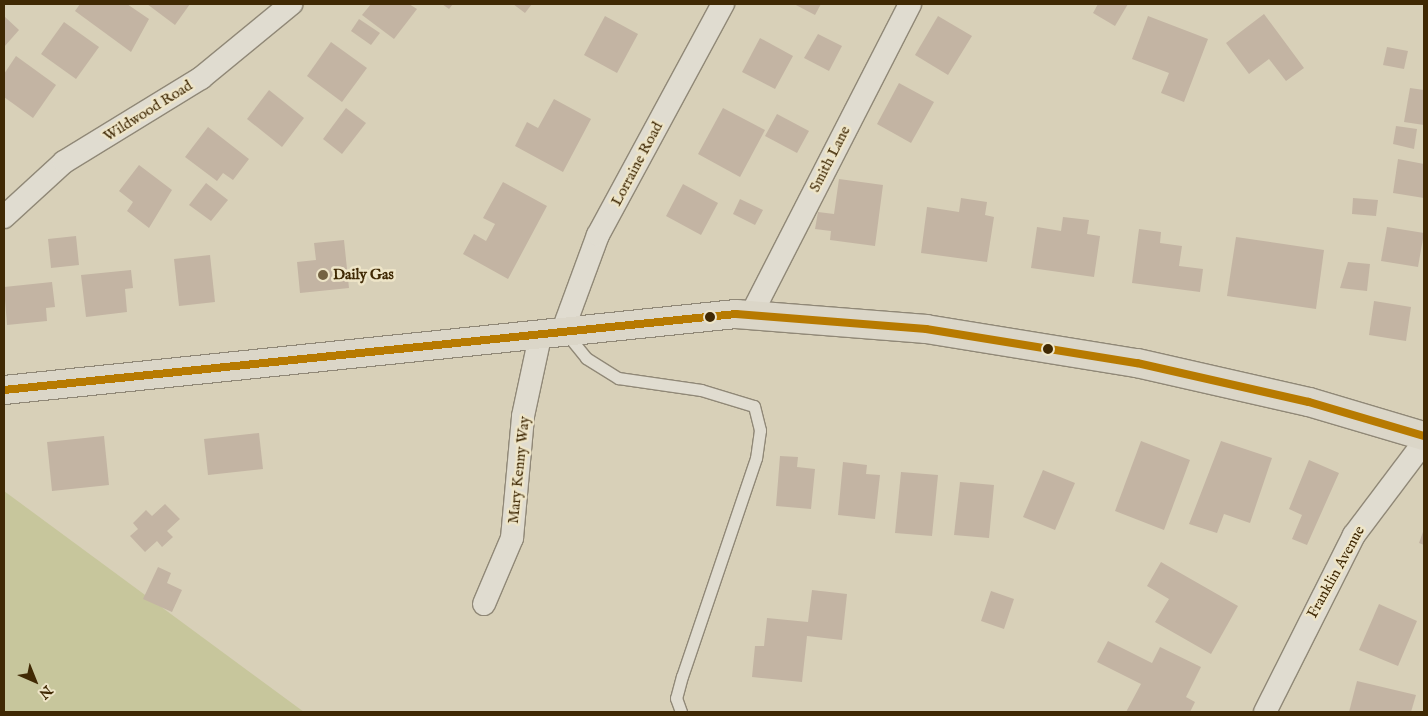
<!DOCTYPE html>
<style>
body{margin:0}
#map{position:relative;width:1428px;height:716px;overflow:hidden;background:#d8d0b8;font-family:"IM FELL English",serif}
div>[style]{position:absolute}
.green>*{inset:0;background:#c7c69c}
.building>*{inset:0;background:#c3b4a3}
.roads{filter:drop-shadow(1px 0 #908877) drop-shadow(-1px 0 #908877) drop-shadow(0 1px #908877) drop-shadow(0 -1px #908877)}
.service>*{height:11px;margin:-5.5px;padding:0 5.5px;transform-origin:5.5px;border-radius:5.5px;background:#e0dcd0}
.minor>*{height:22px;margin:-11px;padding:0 11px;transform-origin:11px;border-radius:11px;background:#e0dcd0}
.primary>*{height:28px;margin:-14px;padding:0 14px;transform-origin:14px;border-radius:14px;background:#dbd6c8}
.bus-1>*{height:8px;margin:-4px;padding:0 4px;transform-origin:4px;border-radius:4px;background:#b77a01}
.dots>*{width:14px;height:14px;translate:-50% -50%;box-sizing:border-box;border:2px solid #eee5c8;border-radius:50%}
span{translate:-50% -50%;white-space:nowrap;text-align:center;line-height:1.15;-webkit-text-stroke:5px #eee5c8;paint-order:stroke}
.street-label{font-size:15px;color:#402904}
.poi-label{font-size:15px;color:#402904;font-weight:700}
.left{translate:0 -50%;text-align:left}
.frame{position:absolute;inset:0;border:5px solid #402904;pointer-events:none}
.north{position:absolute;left:10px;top:656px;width:50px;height:50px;-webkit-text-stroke:4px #eee5c8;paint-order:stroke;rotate:136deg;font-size:14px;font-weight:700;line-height:20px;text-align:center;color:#402904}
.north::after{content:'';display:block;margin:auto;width:18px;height:22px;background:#402904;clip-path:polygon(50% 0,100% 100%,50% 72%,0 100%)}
</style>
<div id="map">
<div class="green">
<i style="clip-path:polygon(4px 491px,304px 712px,4px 712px)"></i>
</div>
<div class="building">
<i style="clip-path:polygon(80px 4px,127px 4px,149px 19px,131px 52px,75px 11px)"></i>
<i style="clip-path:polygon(147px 4px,190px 4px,175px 25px)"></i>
<i style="clip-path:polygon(371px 4px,409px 4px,417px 9px,394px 39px,362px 15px)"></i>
<i style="clip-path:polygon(442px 4px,453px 4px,449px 9px)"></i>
<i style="clip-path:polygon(513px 4px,532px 4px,525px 13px)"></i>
<i style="clip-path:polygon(794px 4px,821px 4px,815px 15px)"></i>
<i style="clip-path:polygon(1098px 4px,1128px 4px,1115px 26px,1093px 13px)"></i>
<i style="clip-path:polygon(1264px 14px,1304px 68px,1286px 81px,1269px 59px,1249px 74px,1226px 43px)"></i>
<i style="clip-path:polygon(4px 16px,19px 30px,4px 47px)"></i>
<i style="clip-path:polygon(605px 16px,638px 34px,617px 73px,584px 55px)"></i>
<i style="clip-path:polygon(938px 16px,972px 36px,948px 75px,915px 55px)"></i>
<i style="clip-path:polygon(1148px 16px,1208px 39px,1184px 102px,1161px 93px,1169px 73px,1132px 59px)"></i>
<i style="clip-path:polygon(359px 19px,380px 33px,371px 45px,351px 31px)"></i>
<i style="clip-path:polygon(64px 22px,99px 47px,76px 79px,41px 54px)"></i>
<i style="clip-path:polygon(818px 34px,842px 46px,829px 71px,804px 58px)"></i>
<i style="clip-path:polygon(760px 38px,793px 56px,775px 89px,742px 72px)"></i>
<i style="clip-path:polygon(331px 42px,367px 68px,342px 102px,307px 76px)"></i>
<i style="clip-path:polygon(1387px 47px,1408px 51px,1404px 69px,1383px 65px)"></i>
<i style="clip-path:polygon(16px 56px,56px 85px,33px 118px,4px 97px,4px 74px)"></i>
<i style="clip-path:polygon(899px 83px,934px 102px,911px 143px,877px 124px)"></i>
<i style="clip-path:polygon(1410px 88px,1424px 90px,1424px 125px,1404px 122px)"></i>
<i style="clip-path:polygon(269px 90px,304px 118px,282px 147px,247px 119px)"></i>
<i style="clip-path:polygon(554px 99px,591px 119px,563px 172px,515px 146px,527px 122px,538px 128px)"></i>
<i style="clip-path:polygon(346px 108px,366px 123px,342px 154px,323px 139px)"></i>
<i style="clip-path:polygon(723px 108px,765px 130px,740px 177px,698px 154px)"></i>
<i style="clip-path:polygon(777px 114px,809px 131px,797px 153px,765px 136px)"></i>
<i style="clip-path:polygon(1396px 126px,1417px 129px,1414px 149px,1393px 144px)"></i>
<i style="clip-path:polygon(208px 127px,249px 159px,233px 180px,223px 173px,217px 181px,185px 157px)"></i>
<i style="clip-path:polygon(1398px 159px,1424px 164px,1424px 198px,1393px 193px)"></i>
<i style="clip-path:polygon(139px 165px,172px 190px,149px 228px,127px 211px,133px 202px,119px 191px)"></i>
<i style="clip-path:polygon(839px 179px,883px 185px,875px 246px,830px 240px,831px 231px,815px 229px,818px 212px,834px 214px)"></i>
<i style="clip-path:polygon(503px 182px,547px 206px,508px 279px,463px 254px,474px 234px,486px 241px,495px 224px,483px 218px)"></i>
<i style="clip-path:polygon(206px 183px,228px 200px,211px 221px,189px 205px)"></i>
<i style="clip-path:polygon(683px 184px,718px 203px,701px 235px,666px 216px)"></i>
<i style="clip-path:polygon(961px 198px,987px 202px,985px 215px,994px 217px,987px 262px,921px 253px,927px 207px,959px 212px)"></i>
<i style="clip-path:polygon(1353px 198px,1378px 200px,1376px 216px,1352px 214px)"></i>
<i style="clip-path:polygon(740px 199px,763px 210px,755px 225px,733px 214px)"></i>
<i style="clip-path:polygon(1063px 217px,1089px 220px,1087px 234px,1100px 236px,1094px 277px,1031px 268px,1037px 227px,1061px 231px)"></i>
<i style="clip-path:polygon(1387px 227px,1424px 233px,1418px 267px,1381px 261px)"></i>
<i style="clip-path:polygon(1139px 229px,1161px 232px,1160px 243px,1182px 246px,1179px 266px,1203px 269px,1200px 292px,1132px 283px)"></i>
<i style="clip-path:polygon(76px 236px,79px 265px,51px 268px,48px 239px)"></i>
<i style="clip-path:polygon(1236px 237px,1324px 250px,1316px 309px,1227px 296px)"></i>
<i style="clip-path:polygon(344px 240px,349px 288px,300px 293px,297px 262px,316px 260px,314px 243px)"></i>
<i style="clip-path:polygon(210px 255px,215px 302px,179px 306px,174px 259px)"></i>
<i style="clip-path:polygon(1348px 262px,1370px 264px,1367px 291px,1340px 288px)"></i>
<i style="clip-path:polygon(131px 270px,133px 288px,125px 289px,127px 312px,86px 317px,81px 275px)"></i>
<i style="clip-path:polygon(52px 282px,55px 307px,46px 308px,47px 321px,7px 325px,4px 287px)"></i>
<i style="clip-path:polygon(1374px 301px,1411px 307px,1406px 341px,1369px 335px)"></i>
<i style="clip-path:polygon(259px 433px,263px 469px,208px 475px,204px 439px)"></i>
<i style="clip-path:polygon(104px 436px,109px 485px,52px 491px,47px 442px)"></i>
<i style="clip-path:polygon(1141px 441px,1190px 460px,1164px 530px,1115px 511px)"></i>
<i style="clip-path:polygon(1221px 441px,1272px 458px,1250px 523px,1224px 514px,1217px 533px,1189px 524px)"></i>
<i style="clip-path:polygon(780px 456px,798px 457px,797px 467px,815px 469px,811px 509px,776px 506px)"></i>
<i style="clip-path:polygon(1309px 460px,1339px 473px,1307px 545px,1292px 539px,1302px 515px,1289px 509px)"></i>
<i style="clip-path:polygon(843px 462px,867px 465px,866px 474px,880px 475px,875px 519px,838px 515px)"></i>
<i style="clip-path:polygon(1043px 470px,1075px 483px,1055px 530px,1023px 517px)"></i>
<i style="clip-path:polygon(901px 472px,938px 475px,932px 536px,895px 533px)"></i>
<i style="clip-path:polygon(960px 482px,994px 485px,989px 538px,954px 535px)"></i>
<i style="clip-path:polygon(165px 504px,180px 519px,167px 531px,173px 537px,162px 547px,157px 541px,145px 552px,130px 536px,138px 529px,133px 523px,146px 510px,152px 516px)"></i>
<i style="clip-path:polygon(1424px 529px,1424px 545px,1419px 543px)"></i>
<i style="clip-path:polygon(1161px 562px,1238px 606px,1211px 654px,1155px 622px,1169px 599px,1147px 586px)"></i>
<i style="clip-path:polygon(158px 567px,171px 573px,167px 583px,182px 590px,172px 612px,143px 599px)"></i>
<i style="clip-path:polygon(812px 590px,847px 594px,842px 640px,807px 636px,802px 682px,752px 677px,755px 646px,764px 646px,767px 618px,808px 622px)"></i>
<i style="clip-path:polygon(991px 591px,1014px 599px,1004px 629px,981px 621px)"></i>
<i style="clip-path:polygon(1379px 604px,1417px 621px,1398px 666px,1359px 650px)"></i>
<i style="clip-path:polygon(1108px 641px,1152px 663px,1160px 647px,1201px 667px,1186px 697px,1195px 702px,1190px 712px,1126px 712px,1141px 684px,1097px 662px)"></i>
<i style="clip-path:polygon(1357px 681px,1416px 695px,1411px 712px,1349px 712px)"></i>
</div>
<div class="roads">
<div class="service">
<i style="left:566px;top:333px;width:32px;rotate:51deg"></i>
<i style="left:586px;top:358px;width:38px;rotate:32deg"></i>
<i style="left:618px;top:378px;width:84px;rotate:8.2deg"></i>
<i style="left:701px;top:390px;width:55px;rotate:16.8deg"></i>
<i style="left:754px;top:406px;width:25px;rotate:76deg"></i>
<i style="left:760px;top:430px;width:28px;rotate:98deg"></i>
<i style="left:756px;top:458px;width:230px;rotate:108.7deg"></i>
<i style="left:682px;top:676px;width:23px;rotate:105deg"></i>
<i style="left:676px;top:698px;width:15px;rotate:70deg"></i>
</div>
<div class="minor">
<i style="left:4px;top:217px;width:81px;rotate:-42.5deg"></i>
<i style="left:64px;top:162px;width:161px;rotate:-31.5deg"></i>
<i style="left:201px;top:78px;width:117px;rotate:-39.4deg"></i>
<i style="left:751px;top:315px;width:349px;rotate:-62.9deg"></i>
<i style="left:563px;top:330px;width:101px;rotate:-69.8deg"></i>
<i style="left:598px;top:235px;width:263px;rotate:-61.6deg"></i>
<i style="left:484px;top:604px;width:72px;rotate:-67deg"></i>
<i style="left:512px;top:538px;width:122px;rotate:-84.8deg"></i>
<i style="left:523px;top:416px;width:86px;rotate:-77.9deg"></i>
<i style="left:1265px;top:712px;width:198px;rotate:-63.3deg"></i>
<i style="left:1354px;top:535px;width:116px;rotate:-53deg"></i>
</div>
<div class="primary">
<i style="left:4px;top:390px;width:736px;rotate:-5.93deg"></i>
<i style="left:736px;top:314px;width:191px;rotate:4.5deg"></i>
<i style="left:926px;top:329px;width:214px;rotate:9.2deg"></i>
<i style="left:1137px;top:363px;width:176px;rotate:12.8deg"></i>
<i style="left:1309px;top:402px;width:120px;rotate:16.5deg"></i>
</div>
</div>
<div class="bus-1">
<i style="left:4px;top:390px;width:736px;rotate:-5.93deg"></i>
<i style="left:736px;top:314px;width:191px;rotate:4.5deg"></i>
<i style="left:926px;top:329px;width:214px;rotate:9.2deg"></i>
<i style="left:1137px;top:363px;width:176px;rotate:12.8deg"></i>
<i style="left:1309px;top:402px;width:120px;rotate:16.5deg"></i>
</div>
<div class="dots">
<i style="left:323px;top:275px;background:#756343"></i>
<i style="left:710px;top:317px;background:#402904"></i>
<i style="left:1048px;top:349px;background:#402904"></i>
</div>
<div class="street-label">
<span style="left:148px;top:111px;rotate:-32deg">Wildwood Road</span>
<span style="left:830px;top:159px;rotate:-63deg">Smith Lane</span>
<span style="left:637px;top:164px;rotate:-62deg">Lorraine Road</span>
<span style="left:519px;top:470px;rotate:-84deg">Mary Kenny Way</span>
<span style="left:1336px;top:572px;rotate:-61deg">Franklin Avenue</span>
</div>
<div class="poi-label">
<span class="left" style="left:333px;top:275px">Daily Gas</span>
</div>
<div class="frame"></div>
<div class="north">N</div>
</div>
